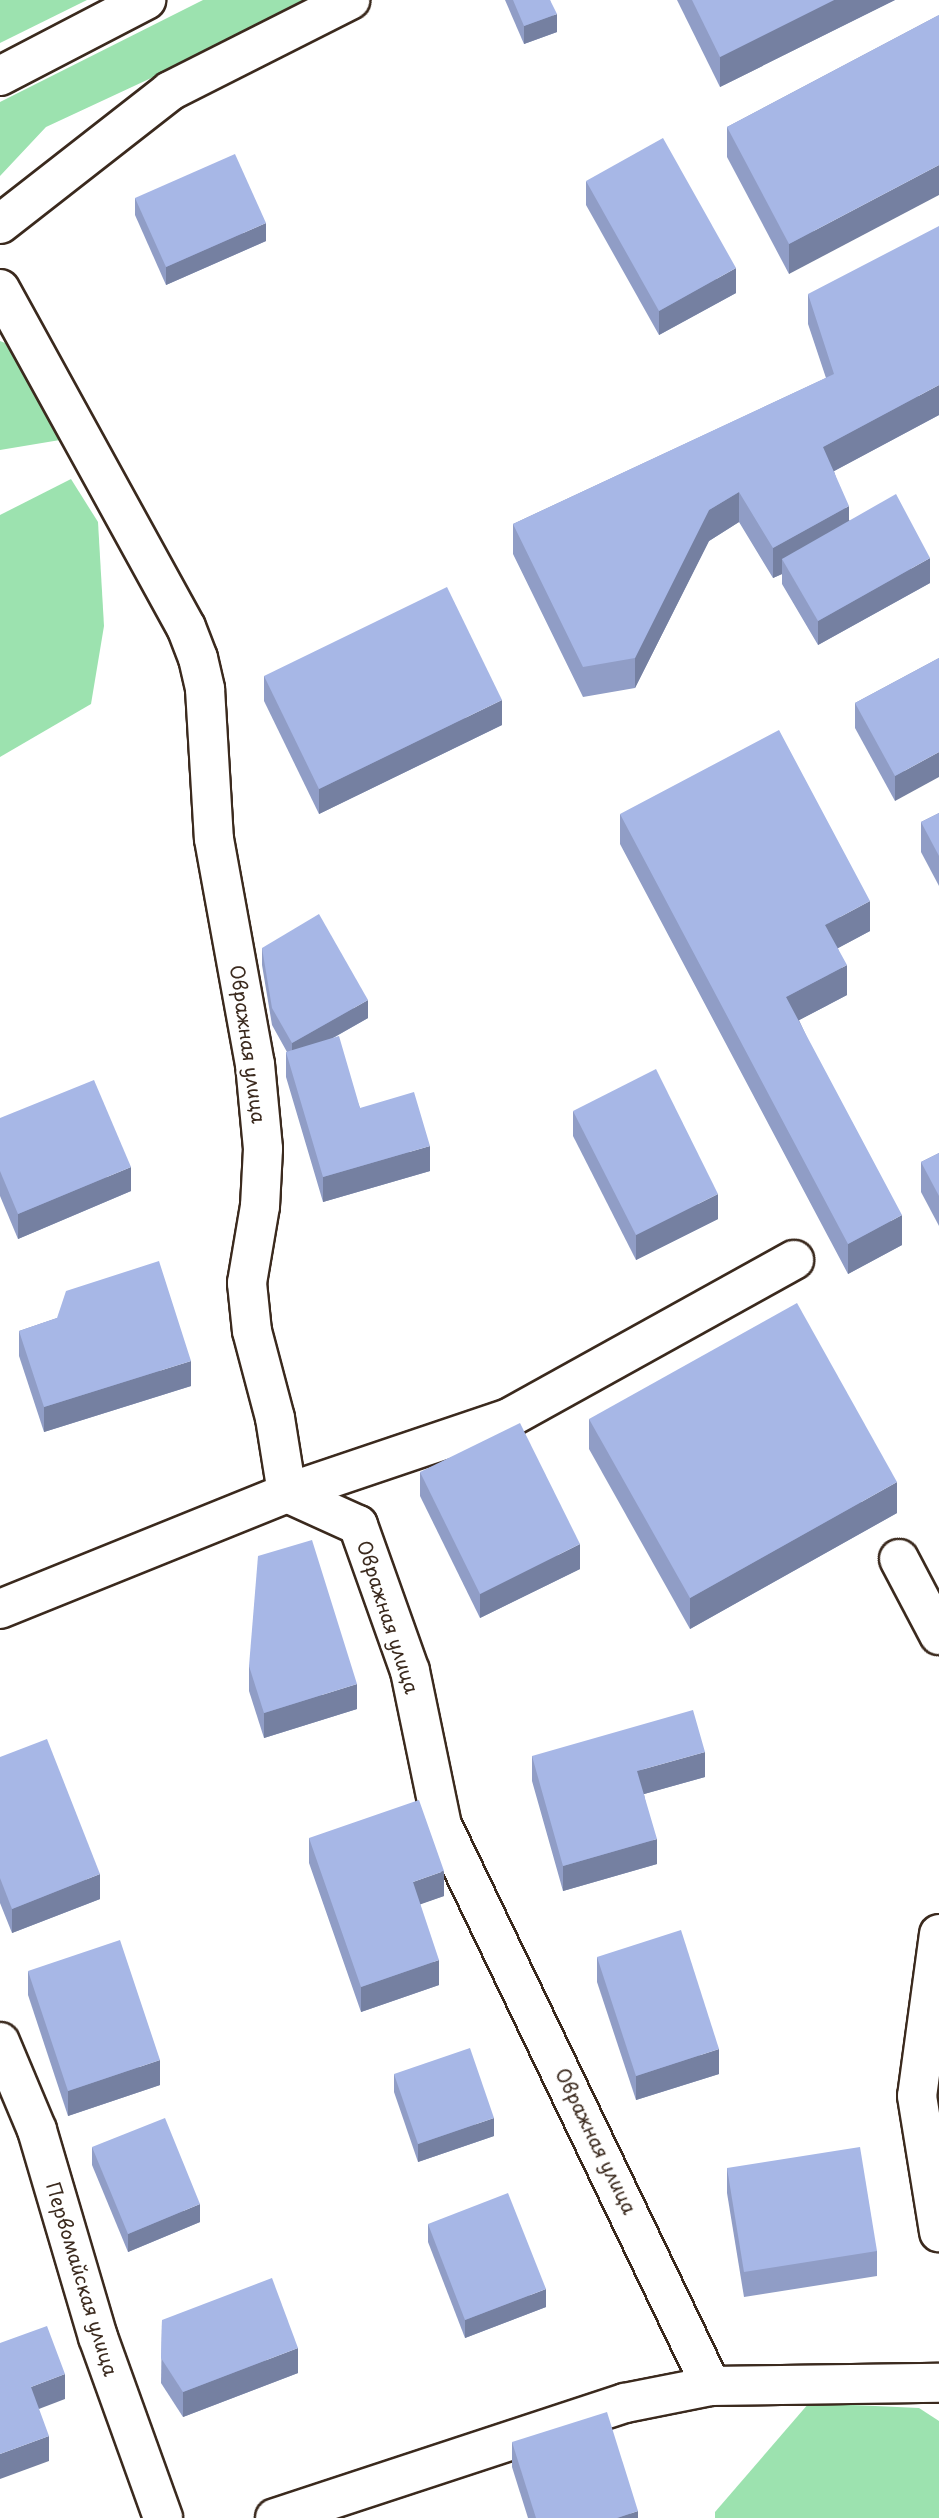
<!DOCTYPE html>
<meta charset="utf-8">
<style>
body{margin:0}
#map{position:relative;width:939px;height:2518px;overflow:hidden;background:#fff;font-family:"Playpen Sans",sans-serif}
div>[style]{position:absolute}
.green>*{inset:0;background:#9ce2af}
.roads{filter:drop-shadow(2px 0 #3b2a1e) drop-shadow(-2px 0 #3b2a1e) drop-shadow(0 2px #3b2a1e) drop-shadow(0 -2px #3b2a1e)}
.minor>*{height:38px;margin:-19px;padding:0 19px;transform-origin:19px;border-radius:19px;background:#fff}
.wall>*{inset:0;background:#909dc6}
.shaded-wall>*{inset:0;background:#7580a1}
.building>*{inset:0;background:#a7b7e6}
span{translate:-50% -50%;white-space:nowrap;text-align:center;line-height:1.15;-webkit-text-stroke:6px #fff;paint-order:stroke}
.street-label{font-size:19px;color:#3b2a1e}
</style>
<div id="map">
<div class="green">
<i style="clip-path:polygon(0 0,87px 0,0 43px)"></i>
<i style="clip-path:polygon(203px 0,319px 0,46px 127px,0 176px,0 102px)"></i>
<i style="clip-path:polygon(0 341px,5px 343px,66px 439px,0 450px)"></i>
<i style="clip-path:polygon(71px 479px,98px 522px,104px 626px,91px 704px,0 757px,0 515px)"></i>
<i style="clip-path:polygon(809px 2403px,919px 2408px,939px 2421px,939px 2518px,715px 2518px,715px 2512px)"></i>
</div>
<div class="roads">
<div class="minor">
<i style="left:0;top:76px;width:165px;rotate:-27.5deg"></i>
<i style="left:0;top:224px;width:216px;rotate:-38deg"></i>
<i style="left:170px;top:91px;width:202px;rotate:-26.8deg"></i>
<i style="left:0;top:289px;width:386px;rotate:61.2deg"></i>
<i style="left:186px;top:627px;width:33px;rotate:69deg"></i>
<i style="left:198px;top:658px;width:32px;rotate:77deg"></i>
<i style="left:205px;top:689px;width:150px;rotate:86.6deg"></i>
<i style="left:214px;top:839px;width:229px;rotate:79.7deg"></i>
<i style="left:255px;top:1064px;width:85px;rotate:84.6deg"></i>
<i style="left:263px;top:1149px;width:57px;rotate:93deg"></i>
<i style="left:260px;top:1206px;width:78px;rotate:99.6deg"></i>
<i style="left:247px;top:1283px;width:48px;rotate:84.1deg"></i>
<i style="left:252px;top:1331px;width:90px;rotate:75.2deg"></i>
<i style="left:275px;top:1418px;width:76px;rotate:80.9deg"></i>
<i style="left:287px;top:1493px;width:78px;rotate:24.3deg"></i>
<i style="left:358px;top:1525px;width:155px;rotate:70.4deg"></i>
<i style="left:410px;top:1671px;width:157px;rotate:78.3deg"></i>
<i style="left:442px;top:1825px;width:622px;rotate:64.38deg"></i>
<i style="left:899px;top:1559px;width:86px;rotate:62.2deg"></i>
<i style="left:0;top:1609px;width:310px;rotate:-22deg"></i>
<i style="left:287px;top:1493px;width:234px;rotate:-18.7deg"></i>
<i style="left:509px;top:1418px;width:326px;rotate:-29deg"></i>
<i style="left:939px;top:1934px;width:163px;rotate:97.7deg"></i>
<i style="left:917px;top:2096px;width:138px;rotate:80.8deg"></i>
<i style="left:0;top:2042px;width:95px;rotate:67.2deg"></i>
<i style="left:37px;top:2130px;width:216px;rotate:73.6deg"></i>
<i style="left:98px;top:2337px;width:192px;rotate:70.2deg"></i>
<i style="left:275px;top:2518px;width:368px;rotate:-18.2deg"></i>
<i style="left:625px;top:2403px;width:88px;rotate:-11.2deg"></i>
<i style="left:711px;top:2386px;width:228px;rotate:-0.8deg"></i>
</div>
</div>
<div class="wall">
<i style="clip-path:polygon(505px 0,550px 0,557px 32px,524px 44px)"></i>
<i style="clip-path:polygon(677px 0,895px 0,720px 87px)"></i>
<i style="clip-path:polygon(939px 15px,789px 274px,727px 157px,727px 127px)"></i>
<i style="clip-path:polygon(586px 181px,736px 293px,659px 335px,586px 205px)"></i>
<i style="clip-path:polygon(135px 198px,266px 241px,166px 285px,135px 215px)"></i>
<i style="clip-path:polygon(808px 294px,939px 415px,834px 471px,849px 520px,930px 583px,818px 645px,782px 584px,782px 574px,773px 578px,739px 522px,709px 541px,635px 688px,583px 697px,513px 554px,513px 524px,826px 378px,808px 324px)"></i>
<i style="clip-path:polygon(939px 658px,895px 801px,855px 728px,855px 703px)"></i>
<i style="clip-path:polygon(264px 676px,502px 725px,319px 814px,264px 701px)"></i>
<i style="clip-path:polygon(939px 813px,939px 886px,921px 852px,921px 822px)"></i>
<i style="clip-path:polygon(620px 814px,870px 931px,838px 948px,847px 995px,799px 1020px,902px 1245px,848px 1274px,620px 844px)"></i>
<i style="clip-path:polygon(262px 948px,368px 1018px,333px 1038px,360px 1108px,430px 1171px,323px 1202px,286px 1077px,286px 1052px,287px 1052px,272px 1025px,262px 965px)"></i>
<i style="clip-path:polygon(573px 1111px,718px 1219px,636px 1260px,573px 1136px)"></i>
<i style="clip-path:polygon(0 1118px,131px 1191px,18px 1239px,0 1196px)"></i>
<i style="clip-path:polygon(939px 1153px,939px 1226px,921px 1192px,921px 1162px)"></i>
<i style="clip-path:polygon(57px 1318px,191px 1386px,44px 1432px,19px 1356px,19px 1331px)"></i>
<i style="clip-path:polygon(589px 1419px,897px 1513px,690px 1629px,589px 1449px)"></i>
<i style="clip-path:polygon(420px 1472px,580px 1569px,480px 1618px,420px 1496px)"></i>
<i style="clip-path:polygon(249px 1666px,357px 1709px,264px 1738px,249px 1691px)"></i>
<i style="clip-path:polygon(532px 1756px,705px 1777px,644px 1794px,657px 1864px,563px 1891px,532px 1781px)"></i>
<i style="clip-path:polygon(0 1757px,100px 1899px,12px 1933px,0 1903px)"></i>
<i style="clip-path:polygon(309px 1838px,444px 1896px,420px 1904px,439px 1985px,361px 2012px,309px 1863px)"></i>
<i style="clip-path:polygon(597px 1957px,719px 2074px,636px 2100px,597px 1982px)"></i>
<i style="clip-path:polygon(28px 1971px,160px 2085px,68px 2116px,28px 1995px)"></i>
<i style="clip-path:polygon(394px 2074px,494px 2136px,418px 2162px,394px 2092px)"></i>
<i style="clip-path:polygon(92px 2147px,200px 2222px,128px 2252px,92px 2165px)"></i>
<i style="clip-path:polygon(727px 2168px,877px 2251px,877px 2276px,744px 2297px,727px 2193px)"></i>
<i style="clip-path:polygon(428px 2224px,546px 2307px,465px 2338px,428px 2242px)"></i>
<i style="clip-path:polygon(162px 2320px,298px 2373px,183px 2417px,161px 2383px)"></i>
<i style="clip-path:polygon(512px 2442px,638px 2518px,528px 2518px,512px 2467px)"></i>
</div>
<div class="shaded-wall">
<i style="clip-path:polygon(834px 0,895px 0,720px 87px,720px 57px)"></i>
<i style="clip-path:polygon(557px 14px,557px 32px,524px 44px,524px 26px)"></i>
<i style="clip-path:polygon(939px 165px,939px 195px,789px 274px,789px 244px)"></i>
<i style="clip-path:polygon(266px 223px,266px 241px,166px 285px,166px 267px)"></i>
<i style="clip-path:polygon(736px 268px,736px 293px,659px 335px,659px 311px)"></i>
<i style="clip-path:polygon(939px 385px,939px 415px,823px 477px,823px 447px)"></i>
<i style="clip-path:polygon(739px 492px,739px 522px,709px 541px,635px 688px,635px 658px,709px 510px)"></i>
<i style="clip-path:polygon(849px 506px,849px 536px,782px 559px,782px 574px,773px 578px,773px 548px)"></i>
<i style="clip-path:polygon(930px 558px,930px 583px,818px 645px,818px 621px)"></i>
<i style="clip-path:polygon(502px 700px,502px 725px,319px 814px,319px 789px)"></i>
<i style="clip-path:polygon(939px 752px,939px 777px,895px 801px,895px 776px)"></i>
<i style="clip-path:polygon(870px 901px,870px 931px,825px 955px,825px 925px)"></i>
<i style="clip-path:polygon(847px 965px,847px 995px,786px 1027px,786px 997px)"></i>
<i style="clip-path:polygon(368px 1000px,368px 1018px,292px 1061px,292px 1043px)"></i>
<i style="clip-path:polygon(430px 1146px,430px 1171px,323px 1202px,323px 1177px)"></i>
<i style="clip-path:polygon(131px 1167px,131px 1191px,18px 1239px,18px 1214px)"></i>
<i style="clip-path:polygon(718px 1194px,718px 1219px,636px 1260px,636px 1235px)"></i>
<i style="clip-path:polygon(902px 1215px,902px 1245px,848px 1274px,848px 1244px)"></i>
<i style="clip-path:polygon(191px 1361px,191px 1386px,44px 1432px,44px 1407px)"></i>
<i style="clip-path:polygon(897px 1482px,897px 1513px,690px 1629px,690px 1598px)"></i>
<i style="clip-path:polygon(580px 1544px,580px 1569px,480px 1618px,480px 1594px)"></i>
<i style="clip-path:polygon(357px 1684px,357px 1709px,264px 1738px,264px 1713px)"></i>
<i style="clip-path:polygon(705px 1752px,705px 1777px,637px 1796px,637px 1771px)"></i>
<i style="clip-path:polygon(657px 1839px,657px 1864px,563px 1891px,563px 1866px)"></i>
<i style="clip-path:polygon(444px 1871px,444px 1896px,413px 1907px,413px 1882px)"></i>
<i style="clip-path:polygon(100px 1874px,100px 1899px,12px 1933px,12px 1909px)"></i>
<i style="clip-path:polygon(439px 1960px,439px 1985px,361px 2012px,361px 1987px)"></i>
<i style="clip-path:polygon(719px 2049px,719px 2074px,636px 2100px,636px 2076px)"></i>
<i style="clip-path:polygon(160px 2060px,160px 2085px,68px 2116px,68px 2091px)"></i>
<i style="clip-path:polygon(494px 2118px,494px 2136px,418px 2162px,418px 2144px)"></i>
<i style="clip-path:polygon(200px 2204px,200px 2222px,128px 2252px,128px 2234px)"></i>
<i style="clip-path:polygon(546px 2289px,546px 2307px,465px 2338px,465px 2320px)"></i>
<i style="clip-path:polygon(298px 2348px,298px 2373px,183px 2417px,183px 2392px)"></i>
<i style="clip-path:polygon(65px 2374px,65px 2399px,31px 2412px,31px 2387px)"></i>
<i style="clip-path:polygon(49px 2436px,49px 2461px,0 2479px,0 2454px)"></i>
<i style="clip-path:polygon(638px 2511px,638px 2518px,617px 2518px)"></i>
</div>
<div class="building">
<i style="clip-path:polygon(513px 0,550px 0,557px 14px,524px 26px)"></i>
<i style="clip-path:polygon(692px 0,834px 0,720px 57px)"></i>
<i style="clip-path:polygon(939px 15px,939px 165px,789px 244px,727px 127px)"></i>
<i style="clip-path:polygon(663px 138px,736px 268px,659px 311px,586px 181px)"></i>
<i style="clip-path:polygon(235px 154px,266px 223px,166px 267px,135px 198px)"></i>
<i style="clip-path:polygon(939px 226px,939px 385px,823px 447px,849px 506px,773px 548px,739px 492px,709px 510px,635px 658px,583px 667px,513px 524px,834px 374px,808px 294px)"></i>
<i style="clip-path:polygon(896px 494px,930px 558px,818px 621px,782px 559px)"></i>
<i style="clip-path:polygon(447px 587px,502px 700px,319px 789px,264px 676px)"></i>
<i style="clip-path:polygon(939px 658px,939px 752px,895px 776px,855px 703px)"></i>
<i style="clip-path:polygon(779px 730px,870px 901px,825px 925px,847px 965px,786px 997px,902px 1215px,848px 1244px,620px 814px)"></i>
<i style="clip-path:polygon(939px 813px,939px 856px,921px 822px)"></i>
<i style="clip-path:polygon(319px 914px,368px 1000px,292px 1043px,272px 1008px,262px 948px)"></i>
<i style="clip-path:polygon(339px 1036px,360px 1108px,414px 1092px,430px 1146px,323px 1177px,286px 1052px)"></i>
<i style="clip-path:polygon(656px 1069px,718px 1194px,636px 1235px,573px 1111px)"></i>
<i style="clip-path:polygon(94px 1080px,131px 1167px,18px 1214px,0 1171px,0 1118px)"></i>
<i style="clip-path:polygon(939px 1153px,939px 1196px,921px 1162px)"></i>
<i style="clip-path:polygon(159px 1261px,191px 1361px,44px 1407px,19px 1331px,57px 1318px,66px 1291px)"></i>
<i style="clip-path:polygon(797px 1303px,897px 1482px,690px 1598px,589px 1419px)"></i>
<i style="clip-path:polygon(520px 1423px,580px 1544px,480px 1594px,420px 1472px)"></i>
<i style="clip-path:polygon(312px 1540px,357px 1684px,264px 1713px,249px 1666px,258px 1556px)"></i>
<i style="clip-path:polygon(693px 1710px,705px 1752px,637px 1771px,657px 1839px,563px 1866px,532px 1756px)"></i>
<i style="clip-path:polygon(47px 1739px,100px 1874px,12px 1909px,0 1878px,0 1757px)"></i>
<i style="clip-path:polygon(419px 1800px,444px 1871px,413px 1882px,439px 1960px,361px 1987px,309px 1838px)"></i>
<i style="clip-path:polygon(681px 1930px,719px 2049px,636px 2076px,597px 1957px)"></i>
<i style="clip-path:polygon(120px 1940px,160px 2060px,68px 2091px,28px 1971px)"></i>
<i style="clip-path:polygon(470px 2048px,494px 2118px,418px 2144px,394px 2074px)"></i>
<i style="clip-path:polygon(165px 2118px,200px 2204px,128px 2234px,92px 2147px)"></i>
<i style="clip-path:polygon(860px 2147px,877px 2251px,744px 2272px,727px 2168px)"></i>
<i style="clip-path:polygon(508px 2193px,546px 2289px,465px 2320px,428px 2224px)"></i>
<i style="clip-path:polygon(272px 2278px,298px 2348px,183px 2392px,161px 2358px,162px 2320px)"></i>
<i style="clip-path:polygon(47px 2326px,65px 2374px,31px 2387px,49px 2436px,0 2454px,0 2343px)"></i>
<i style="clip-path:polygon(607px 2412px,638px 2511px,617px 2518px,536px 2518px,512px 2442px)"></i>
</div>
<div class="street-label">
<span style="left:248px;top:1044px;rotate:82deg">Овражная улица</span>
<span style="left:388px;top:1617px;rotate:72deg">Овражная улица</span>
<span style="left:596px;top:2141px;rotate:64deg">Овражная улица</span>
<span style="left:82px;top:2279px;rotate:73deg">Первомайская улица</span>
</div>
</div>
